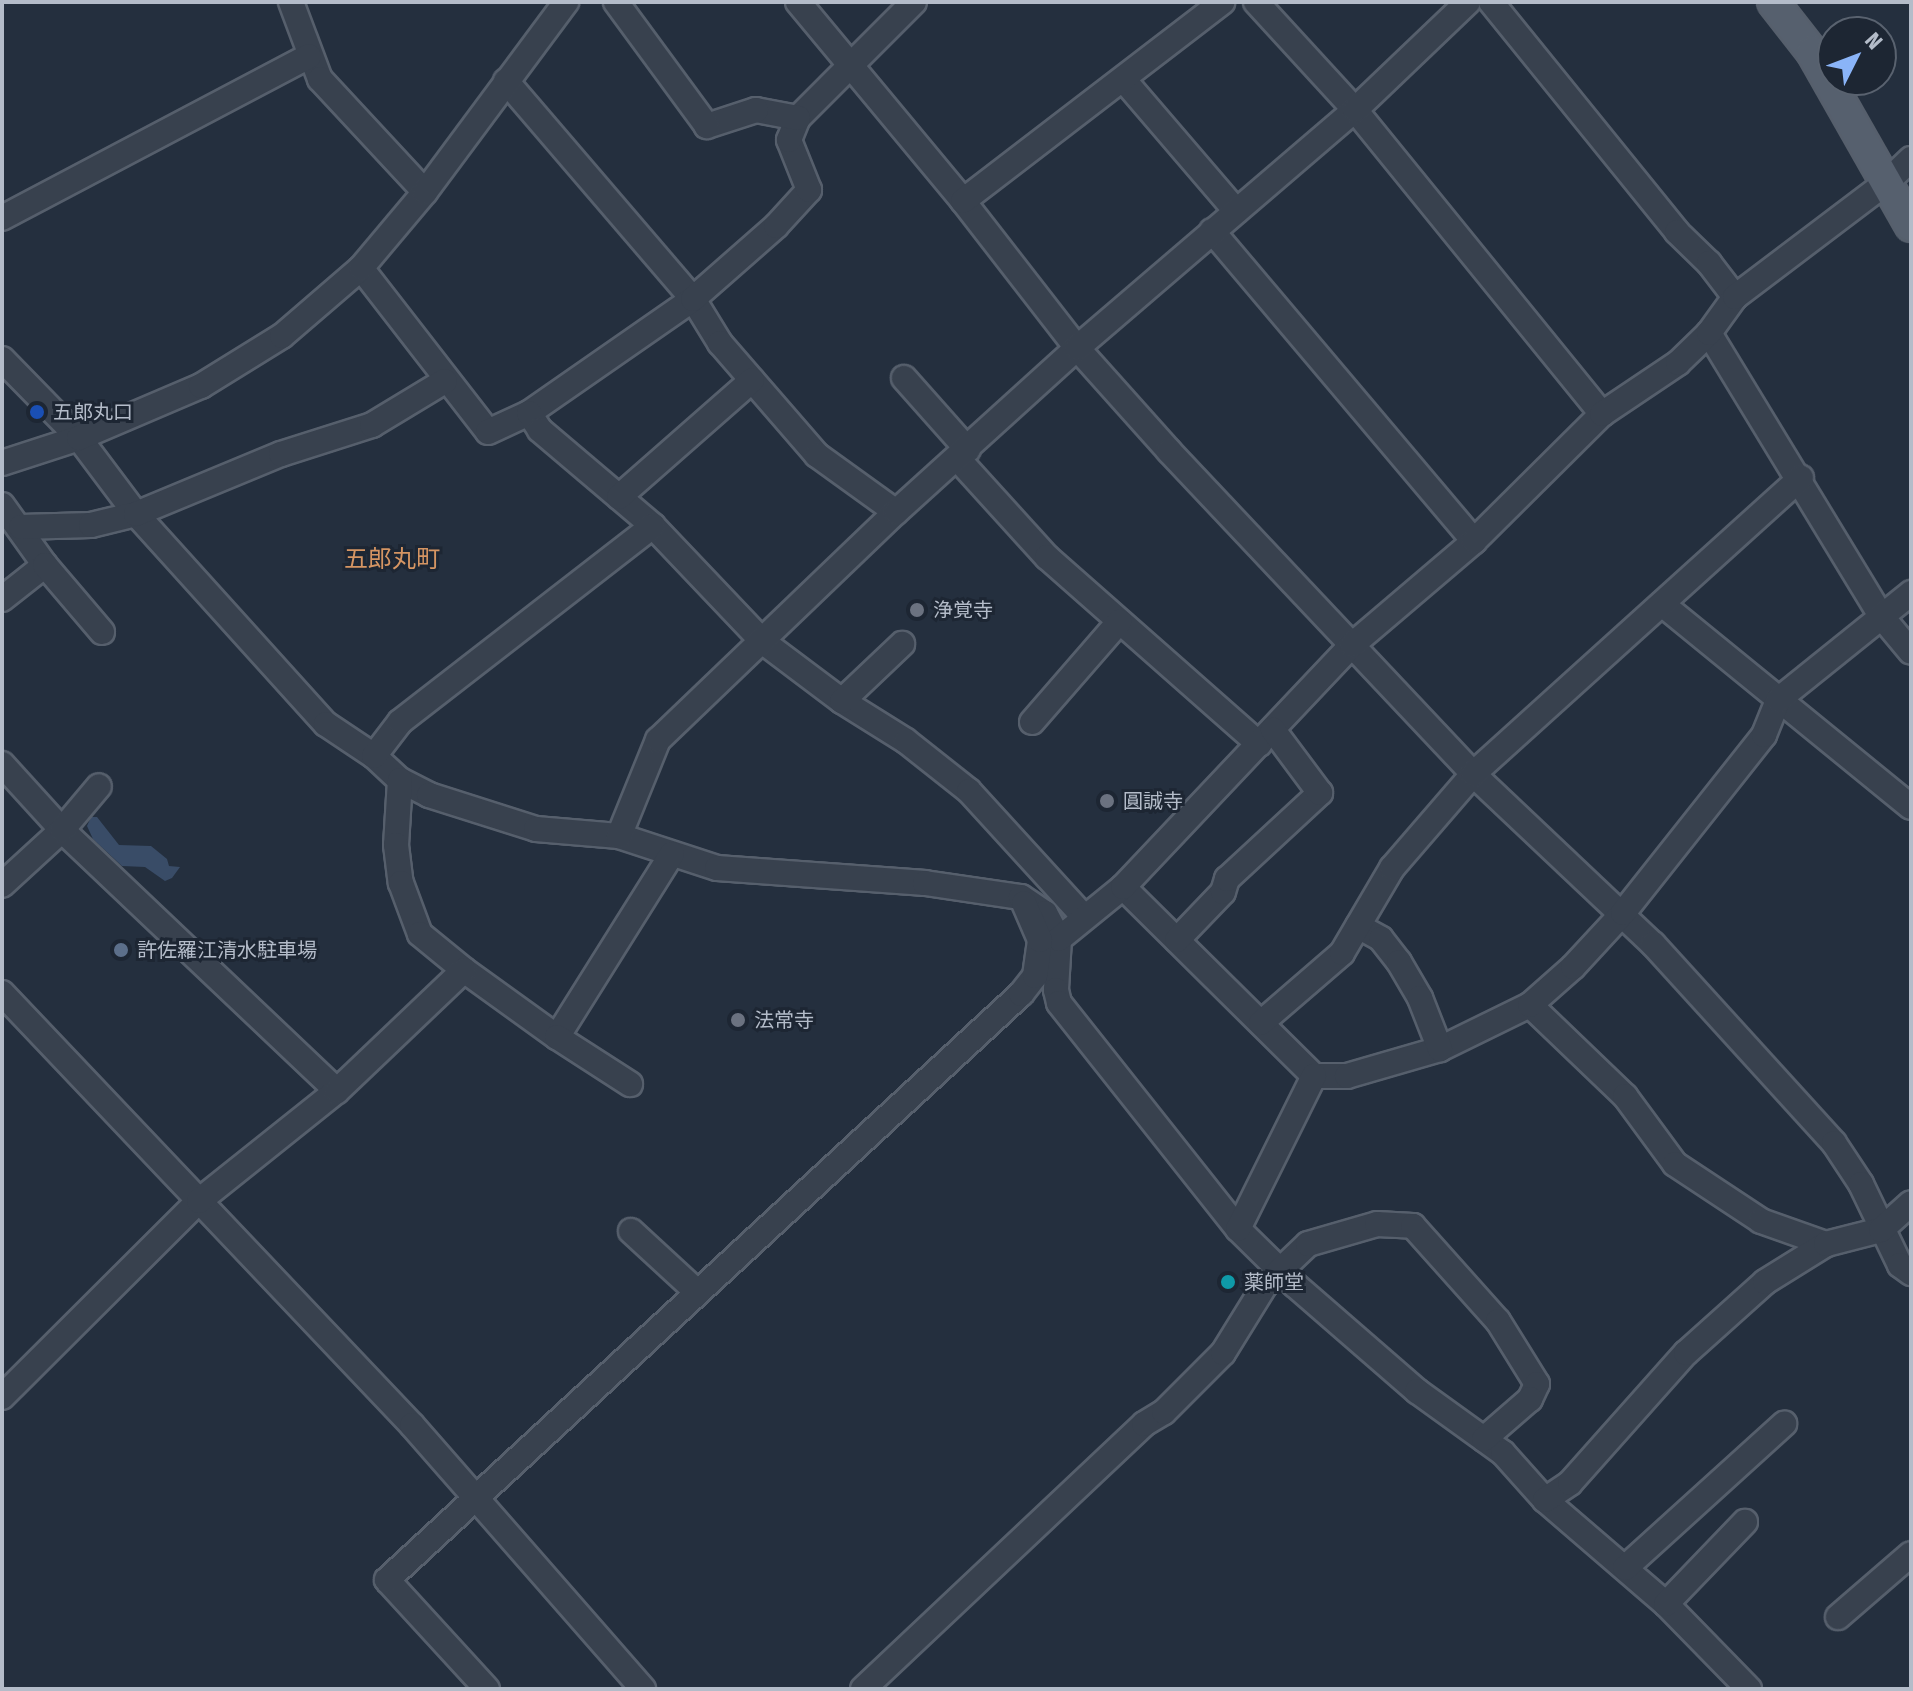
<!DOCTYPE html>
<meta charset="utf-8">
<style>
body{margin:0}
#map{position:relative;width:1913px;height:1691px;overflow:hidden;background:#242f3e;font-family:"Fira Sans Condensed","Noto Sans JP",sans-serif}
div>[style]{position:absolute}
.water>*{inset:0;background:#394c67}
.roads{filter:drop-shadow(2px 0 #565f6c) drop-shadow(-2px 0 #565f6c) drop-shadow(0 2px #565f6c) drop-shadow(0 -2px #565f6c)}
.minor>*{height:24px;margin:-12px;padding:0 12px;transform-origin:12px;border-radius:12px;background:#38414e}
.major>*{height:30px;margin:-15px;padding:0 15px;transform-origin:15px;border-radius:15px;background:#56606e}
.dots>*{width:22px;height:22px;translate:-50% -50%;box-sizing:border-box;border:4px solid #1d2633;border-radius:50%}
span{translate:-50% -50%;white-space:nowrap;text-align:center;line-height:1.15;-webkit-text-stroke:6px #1d2633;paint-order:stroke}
.poi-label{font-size:20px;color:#b4bcc9}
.left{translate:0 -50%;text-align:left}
.quarter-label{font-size:24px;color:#d59563}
.frame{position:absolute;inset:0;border:4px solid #b4bcc9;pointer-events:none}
.north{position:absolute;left:1817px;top:16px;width:80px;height:80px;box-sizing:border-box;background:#1d2633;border:2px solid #59626f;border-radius:50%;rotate:48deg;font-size:22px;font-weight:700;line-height:32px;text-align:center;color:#b4bcc9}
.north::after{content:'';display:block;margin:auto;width:28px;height:36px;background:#8ab4f8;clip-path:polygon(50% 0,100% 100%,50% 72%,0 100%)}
</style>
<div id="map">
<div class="water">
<i style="clip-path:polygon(91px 817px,97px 817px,119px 845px,151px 846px,167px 859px,169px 866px,180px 867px,172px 878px,165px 881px,145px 867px,122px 866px,93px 839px,87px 826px)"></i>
</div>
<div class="roads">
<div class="minor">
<i style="left:291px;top:2px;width:82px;rotate:69.4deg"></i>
<i style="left:320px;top:79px;width:154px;rotate:47.1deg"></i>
<i style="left:798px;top:2px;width:259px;rotate:50.3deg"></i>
<i style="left:963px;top:201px;width:186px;rotate:52.2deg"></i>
<i style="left:1077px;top:348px;width:138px;rotate:48.2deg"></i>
<i style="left:1169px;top:451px;width:444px;rotate:46.7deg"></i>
<i style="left:1473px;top:774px;width:248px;rotate:43.4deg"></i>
<i style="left:1653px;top:944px;width:269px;rotate:47.7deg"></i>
<i style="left:1834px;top:1143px;width:49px;rotate:56.6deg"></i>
<i style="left:1861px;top:1184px;width:90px;rotate:64.3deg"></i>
<i style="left:1900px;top:1265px;width:14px;rotate:36deg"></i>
<i style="left:1256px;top:2px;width:147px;rotate:47.5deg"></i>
<i style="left:1355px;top:110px;width:392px;rotate:50.9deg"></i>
<i style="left:1491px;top:2px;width:296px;rotate:51deg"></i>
<i style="left:1677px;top:232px;width:45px;rotate:44.1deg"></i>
<i style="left:1709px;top:263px;width:43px;rotate:52.6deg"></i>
<i style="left:1123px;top:79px;width:174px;rotate:49.4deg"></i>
<i style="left:506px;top:81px;width:287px;rotate:49.4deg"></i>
<i style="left:693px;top:299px;width:52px;rotate:58.5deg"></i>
<i style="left:720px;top:343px;width:148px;rotate:49.1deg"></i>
<i style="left:817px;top:455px;width:97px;rotate:35.8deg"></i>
<i style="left:798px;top:118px;width:164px;rotate:-45deg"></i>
<i style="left:963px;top:201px;width:327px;rotate:-37.5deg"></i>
<i style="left:2px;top:218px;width:347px;rotate:-27.8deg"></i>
<i style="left:1212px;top:231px;width:406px;rotate:49.8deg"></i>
<i style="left:361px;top:268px;width:207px;rotate:52.2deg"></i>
<i style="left:488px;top:432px;width:45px;rotate:-24.9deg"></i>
<i style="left:529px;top:413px;width:200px;rotate:-34.8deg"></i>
<i style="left:693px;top:299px;width:111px;rotate:-41.3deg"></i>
<i style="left:776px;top:226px;width:49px;rotate:-47.5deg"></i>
<i style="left:809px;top:190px;width:54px;rotate:-111.8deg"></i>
<i style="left:789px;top:140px;width:24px;rotate:-68deg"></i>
<i style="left:798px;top:118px;width:43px;rotate:-169.2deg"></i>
<i style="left:756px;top:110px;width:52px;rotate:161.9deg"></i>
<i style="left:707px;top:126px;width:154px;rotate:-126.3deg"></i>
<i style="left:1709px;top:333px;width:333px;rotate:58.7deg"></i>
<i style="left:1882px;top:617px;width:45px;rotate:50.4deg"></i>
<i style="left:2px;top:359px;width:110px;rotate:45.7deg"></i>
<i style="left:79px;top:438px;width:95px;rotate:53.1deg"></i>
<i style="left:136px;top:514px;width:283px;rotate:47.9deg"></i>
<i style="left:326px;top:724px;width:58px;rotate:33.7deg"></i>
<i style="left:374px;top:756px;width:35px;rotate:43deg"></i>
<i style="left:400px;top:780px;width:33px;rotate:27deg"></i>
<i style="left:429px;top:795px;width:112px;rotate:17.6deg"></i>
<i style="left:536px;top:829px;width:83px;rotate:4.8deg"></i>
<i style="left:619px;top:836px;width:103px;rotate:18.1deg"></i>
<i style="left:717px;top:868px;width:209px;rotate:4.1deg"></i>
<i style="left:925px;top:883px;width:97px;rotate:8.3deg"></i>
<i style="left:1021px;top:897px;width:29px;rotate:34deg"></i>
<i style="left:1045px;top:913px;width:30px;rotate:62deg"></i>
<i style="left:1059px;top:939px;width:51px;rotate:93.4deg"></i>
<i style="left:1056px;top:990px;width:13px;rotate:77deg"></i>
<i style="left:1059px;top:1003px;width:288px;rotate:51.6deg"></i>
<i style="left:1238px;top:1229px;width:80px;rotate:44.5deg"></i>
<i style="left:1295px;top:1285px;width:162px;rotate:41deg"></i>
<i style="left:1417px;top:1391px;width:106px;rotate:35.8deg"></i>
<i style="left:1503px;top:1453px;width:63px;rotate:48.2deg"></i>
<i style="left:1545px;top:1500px;width:160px;rotate:40.7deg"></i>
<i style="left:1666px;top:1604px;width:119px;rotate:45.7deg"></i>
<i style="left:904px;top:378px;width:96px;rotate:48.4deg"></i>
<i style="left:529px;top:413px;width:20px;rotate:57deg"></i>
<i style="left:540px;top:430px;width:148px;rotate:40.3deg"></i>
<i style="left:653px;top:526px;width:158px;rotate:46.5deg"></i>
<i style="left:762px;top:641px;width:100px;rotate:36.9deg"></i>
<i style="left:842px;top:701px;width:75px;rotate:32deg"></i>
<i style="left:906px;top:741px;width:80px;rotate:38.4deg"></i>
<i style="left:969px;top:791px;width:171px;rotate:47.6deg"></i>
<i style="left:958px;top:459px;width:132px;rotate:47.8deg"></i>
<i style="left:1047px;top:557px;width:283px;rotate:41.4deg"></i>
<i style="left:2px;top:463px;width:81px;rotate:-18deg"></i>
<i style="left:79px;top:438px;width:133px;rotate:-23.1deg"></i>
<i style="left:201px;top:386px;width:95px;rotate:-31.7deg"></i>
<i style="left:282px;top:336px;width:104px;rotate:-40.7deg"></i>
<i style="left:361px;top:268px;width:99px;rotate:-49.9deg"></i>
<i style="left:425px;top:192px;width:237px;rotate:-53.4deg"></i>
<i style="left:619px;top:497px;width:177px;rotate:-41.3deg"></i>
<i style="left:2px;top:505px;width:74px;rotate:54.4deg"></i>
<i style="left:45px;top:565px;width:55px;rotate:141.7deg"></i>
<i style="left:21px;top:527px;width:70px;rotate:-1.6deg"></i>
<i style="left:91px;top:525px;width:46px;rotate:-13.7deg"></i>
<i style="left:136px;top:514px;width:157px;rotate:-22.5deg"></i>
<i style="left:281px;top:454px;width:96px;rotate:-17.7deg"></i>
<i style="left:372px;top:425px;width:85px;rotate:-31.1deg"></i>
<i style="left:45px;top:565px;width:88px;rotate:49.6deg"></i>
<i style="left:1662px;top:604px;width:321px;rotate:39.2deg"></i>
<i style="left:842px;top:701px;width:83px;rotate:-43.5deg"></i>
<i style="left:1032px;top:722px;width:133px;rotate:-49deg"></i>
<i style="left:374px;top:756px;width:43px;rotate:-52.6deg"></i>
<i style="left:400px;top:722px;width:320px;rotate:-37.8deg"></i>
<i style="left:2px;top:764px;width:89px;rotate:47.7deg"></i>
<i style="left:62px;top:830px;width:379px;rotate:43.5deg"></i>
<i style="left:400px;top:780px;width:65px;rotate:93.5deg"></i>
<i style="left:396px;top:845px;width:38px;rotate:83deg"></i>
<i style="left:401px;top:883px;width:54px;rotate:69.6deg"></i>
<i style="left:420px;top:934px;width:57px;rotate:39.3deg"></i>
<i style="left:464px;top:970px;width:115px;rotate:35.8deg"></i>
<i style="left:557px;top:1037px;width:216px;rotate:-57.9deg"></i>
<i style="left:619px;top:836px;width:104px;rotate:-67.9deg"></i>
<i style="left:658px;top:740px;width:330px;rotate:-43.8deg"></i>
<i style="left:896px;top:512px;width:244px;rotate:-42.2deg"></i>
<i style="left:1077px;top:348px;width:366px;rotate:-40.6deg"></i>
<i style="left:1355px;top:110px;width:156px;rotate:-43.7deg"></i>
<i style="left:2px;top:885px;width:81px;rotate:-42.5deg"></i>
<i style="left:62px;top:830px;width:57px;rotate:-49.9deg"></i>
<i style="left:1123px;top:887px;width:269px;rotate:44.7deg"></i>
<i style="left:1314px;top:1076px;width:33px"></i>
<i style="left:1347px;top:1076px;width:97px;rotate:-16.2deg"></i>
<i style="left:1440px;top:1049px;width:100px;rotate:-26.1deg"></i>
<i style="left:1530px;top:1005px;width:132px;rotate:43.8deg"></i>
<i style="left:1625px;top:1096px;width:84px;rotate:53.7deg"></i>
<i style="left:1675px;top:1164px;width:103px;rotate:33.5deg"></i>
<i style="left:1761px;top:1221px;width:69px;rotate:19.5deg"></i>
<i style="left:1358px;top:926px;width:26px;rotate:29deg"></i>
<i style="left:1381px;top:939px;width:29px;rotate:52deg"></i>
<i style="left:1399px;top:962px;width:42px;rotate:59.7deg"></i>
<i style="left:1420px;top:998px;width:55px;rotate:68.6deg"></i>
<i style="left:1059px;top:939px;width:82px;rotate:-39.1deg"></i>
<i style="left:1123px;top:887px;width:333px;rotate:-46.6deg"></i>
<i style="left:1352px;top:645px;width:160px;rotate:-40.4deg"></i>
<i style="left:1474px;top:541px;width:180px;rotate:-44.8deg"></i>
<i style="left:1602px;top:414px;width:92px;rotate:-33.9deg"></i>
<i style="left:1678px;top:363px;width:43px;rotate:-44.1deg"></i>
<i style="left:1709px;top:333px;width:44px;rotate:-54.2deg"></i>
<i style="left:1735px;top:297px;width:191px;rotate:-37.1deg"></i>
<i style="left:1887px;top:182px;width:33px;rotate:-44deg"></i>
<i style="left:1177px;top:940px;width:66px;rotate:-46.2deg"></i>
<i style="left:1223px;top:892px;width:14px;rotate:-73deg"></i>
<i style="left:1227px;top:879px;width:127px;rotate:-42.8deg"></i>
<i style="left:1320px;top:793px;width:79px;rotate:-126.7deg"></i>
<i style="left:2px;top:993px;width:596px;rotate:46.5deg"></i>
<i style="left:412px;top:1425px;width:351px;rotate:48.8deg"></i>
<i style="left:1530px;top:1005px;width:57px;rotate:-41.5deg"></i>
<i style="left:1573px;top:967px;width:74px;rotate:-47.2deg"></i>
<i style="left:1623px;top:913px;width:227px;rotate:-51.6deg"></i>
<i style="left:1764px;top:735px;width:38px;rotate:-68deg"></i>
<i style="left:1778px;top:700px;width:171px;rotate:-38.8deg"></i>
<i style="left:1261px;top:1023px;width:107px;rotate:-40.8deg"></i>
<i style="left:1342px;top:953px;width:99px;rotate:-59.5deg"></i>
<i style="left:1392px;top:868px;width:124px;rotate:-49.2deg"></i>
<i style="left:1473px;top:774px;width:442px;rotate:-42.1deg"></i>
<i style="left:557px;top:1037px;width:87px;rotate:32.8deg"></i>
<i style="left:1238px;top:1229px;width:171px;rotate:-63.6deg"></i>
<i style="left:631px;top:1231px;width:90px;rotate:42.7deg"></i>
<i style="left:2px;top:1397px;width:278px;rotate:-44.9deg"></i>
<i style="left:199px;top:1201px;width:176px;rotate:-38.6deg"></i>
<i style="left:337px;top:1091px;width:175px;rotate:-43.6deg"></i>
<i style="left:1545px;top:1500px;width:30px;rotate:-34deg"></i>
<i style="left:1570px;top:1483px;width:174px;rotate:-48.3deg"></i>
<i style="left:1686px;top:1353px;width:106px;rotate:-41.9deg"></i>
<i style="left:1765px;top:1282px;width:72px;rotate:-31.9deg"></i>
<i style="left:1826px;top:1244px;width:57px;rotate:-14.3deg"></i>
<i style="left:1881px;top:1230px;width:40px;rotate:-42deg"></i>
<i style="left:1625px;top:1568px;width:215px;rotate:-42.2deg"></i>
<i style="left:1666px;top:1604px;width:114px;rotate:-46.1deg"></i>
<i style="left:1838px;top:1617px;width:96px;rotate:-40.8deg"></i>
<i style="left:487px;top:1689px;width:148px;rotate:-132.5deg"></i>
<i style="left:387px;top:1580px;width:863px;rotate:-42.75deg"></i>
<i style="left:1021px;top:994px;width:23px;rotate:-52deg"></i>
<i style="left:1035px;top:976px;width:36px;rotate:-82deg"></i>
<i style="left:1040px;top:940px;width:40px;rotate:-113.4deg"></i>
<i style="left:863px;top:1689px;width:386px;rotate:-43.3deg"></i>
<i style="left:1144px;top:1424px;width:23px;rotate:-31deg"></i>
<i style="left:1164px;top:1412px;width:83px;rotate:-45deg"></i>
<i style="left:1223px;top:1353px;width:80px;rotate:-58.3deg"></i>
<i style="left:1265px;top:1285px;width:59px;rotate:-43.6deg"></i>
<i style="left:1308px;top:1244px;width:72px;rotate:-16.2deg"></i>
<i style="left:1377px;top:1224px;width:36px;rotate:3deg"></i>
<i style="left:1413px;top:1226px;width:127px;rotate:48.2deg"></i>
<i style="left:1498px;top:1321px;width:74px;rotate:58.2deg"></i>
<i style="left:1537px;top:1384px;width:17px;rotate:115deg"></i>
<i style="left:1530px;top:1399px;width:61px;rotate:139deg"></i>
</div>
<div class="major">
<i style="left:1773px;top:2px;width:63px;rotate:52deg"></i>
<i style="left:1812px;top:52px;width:200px;rotate:60.4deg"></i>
</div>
</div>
<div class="dots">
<i style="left:37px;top:412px;background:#1a4fb4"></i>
<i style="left:917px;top:610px;background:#6b7280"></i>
<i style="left:1107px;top:801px;background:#6b7280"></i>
<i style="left:121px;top:950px;background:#5c6f8a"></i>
<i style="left:738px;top:1020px;background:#6b7280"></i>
<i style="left:1228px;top:1282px;background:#0f9aa8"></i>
</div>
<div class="poi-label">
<span class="left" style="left:53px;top:412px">五郎丸口</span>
<span class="left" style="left:933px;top:610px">浄覚寺</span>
<span class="left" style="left:1123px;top:801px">圓誠寺</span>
<span class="left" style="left:137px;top:950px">許佐羅江清水駐車場</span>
<span class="left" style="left:754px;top:1020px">法常寺</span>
<span class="left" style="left:1244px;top:1282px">薬師堂</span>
</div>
<div class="quarter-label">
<span style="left:392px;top:560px">五郎丸町</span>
</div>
<div class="frame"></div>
<div class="north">N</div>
</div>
